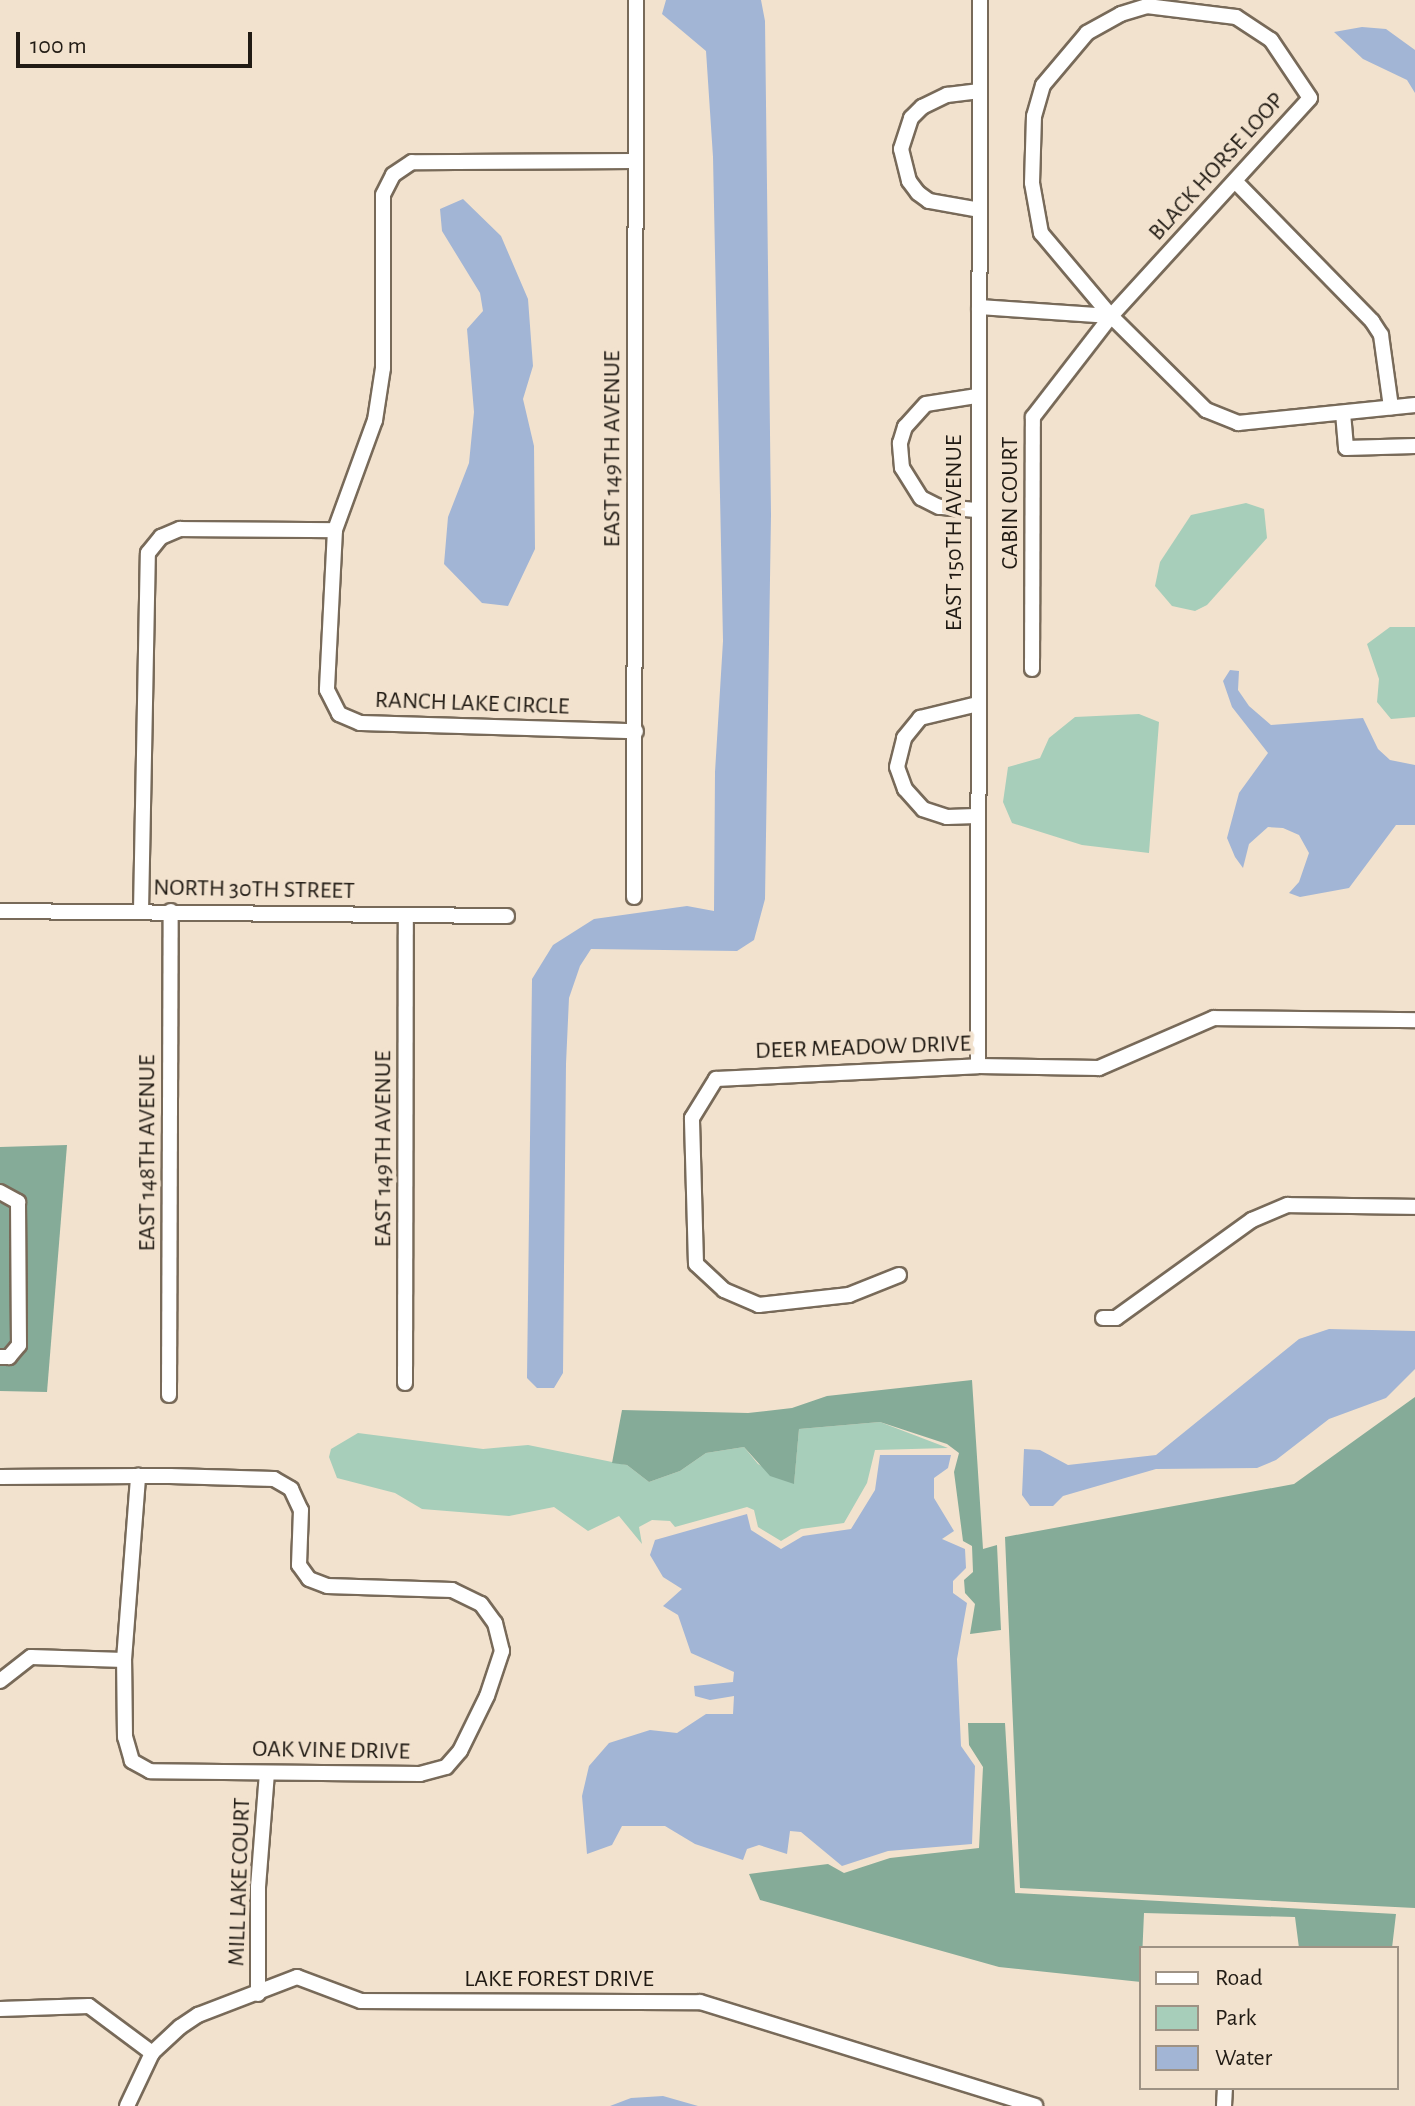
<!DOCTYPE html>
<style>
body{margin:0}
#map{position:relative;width:1415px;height:2106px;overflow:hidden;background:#f2e2ce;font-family:"Alegreya Sans",sans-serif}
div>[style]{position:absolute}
.green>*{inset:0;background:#a7ceba}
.forest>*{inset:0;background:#85ab98}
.water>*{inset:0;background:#a2b5d5}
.roads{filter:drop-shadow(2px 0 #786a59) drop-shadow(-2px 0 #786a59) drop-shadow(0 2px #786a59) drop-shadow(0 -2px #786a59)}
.street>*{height:14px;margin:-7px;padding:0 7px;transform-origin:7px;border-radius:7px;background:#fff}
span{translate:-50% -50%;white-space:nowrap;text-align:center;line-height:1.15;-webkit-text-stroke:8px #f2e2ce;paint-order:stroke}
.street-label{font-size:24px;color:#211b14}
.legend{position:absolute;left:1139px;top:1946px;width:260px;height:144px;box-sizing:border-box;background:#f2e2ce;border:2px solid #9e9284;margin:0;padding:10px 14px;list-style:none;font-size:24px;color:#211b14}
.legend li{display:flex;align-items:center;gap:16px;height:40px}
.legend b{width:40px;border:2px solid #9e9284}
.scale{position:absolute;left:16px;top:32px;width:236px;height:36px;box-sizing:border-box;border:4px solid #211b14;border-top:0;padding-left:10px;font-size:24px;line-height:28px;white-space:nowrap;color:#211b14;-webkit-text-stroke:6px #f2e2ce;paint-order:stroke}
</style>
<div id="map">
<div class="green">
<i style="clip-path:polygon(1246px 503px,1264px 509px,1267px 538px,1207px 605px,1195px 611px,1172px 606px,1155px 586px,1160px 562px,1191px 515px)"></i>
<i style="clip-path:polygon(1390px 627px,1415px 627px,1415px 717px,1391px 719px,1377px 702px,1379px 679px,1367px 644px)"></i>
<i style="clip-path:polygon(1139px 714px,1159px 722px,1149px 853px,1082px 845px,1012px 823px,1003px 802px,1008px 767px,1040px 758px,1049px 738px,1075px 717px)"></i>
<i style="clip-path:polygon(880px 1422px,948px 1448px,875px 1450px,867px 1483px,844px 1523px,801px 1529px,781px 1541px,758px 1527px,754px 1510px,747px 1507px,675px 1527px,670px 1521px,652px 1520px,639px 1527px,642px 1544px,619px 1516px,588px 1531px,554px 1507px,509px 1516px,422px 1509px,395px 1493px,337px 1478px,329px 1457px,331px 1449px,358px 1433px,483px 1449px,528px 1445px,627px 1465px,649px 1482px,680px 1471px,706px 1453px,744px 1447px,758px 1464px,794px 1483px,799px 1429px)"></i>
</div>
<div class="forest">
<i style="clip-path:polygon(67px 1145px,47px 1392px,0 1391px,0 1147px)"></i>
<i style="clip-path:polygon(972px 1380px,983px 1549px,997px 1545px,1001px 1630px,970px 1634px,975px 1604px,965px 1593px,964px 1580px,973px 1572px,972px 1546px,963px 1541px,954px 1472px,959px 1453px,947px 1444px,880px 1422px,799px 1429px,794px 1484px,770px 1476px,744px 1447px,706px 1453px,680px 1471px,649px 1482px,627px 1465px,612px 1463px,622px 1410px,748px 1413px,792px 1408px,827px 1396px)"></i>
<i style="clip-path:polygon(1415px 1397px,1415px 1908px,1020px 1888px,1005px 1537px,1294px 1484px)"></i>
<i style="clip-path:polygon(968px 1723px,1005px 1723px,1015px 1893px,1396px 1914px,1392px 1948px,1299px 1948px,1295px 1917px,1144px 1913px,1141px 1982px,999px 1967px,760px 1900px,749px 1874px,828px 1864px,844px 1873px,890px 1858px,979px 1848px,983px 1767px,969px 1745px)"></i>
</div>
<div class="water">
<i style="clip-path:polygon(666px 0,761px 0,765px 21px,771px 515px,765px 899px,754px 940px,737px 951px,591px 949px,580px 966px,569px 998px,566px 1064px,563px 1373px,554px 1388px,537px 1388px,527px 1378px,532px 979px,553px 945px,594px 919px,687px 906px,714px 911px,715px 772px,723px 641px,713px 157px,706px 51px,662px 14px)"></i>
<i style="clip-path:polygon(1362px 27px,1386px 29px,1415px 50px,1415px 93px,1407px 80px,1363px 59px,1334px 32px)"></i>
<i style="clip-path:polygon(463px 199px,501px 236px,528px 299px,533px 366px,523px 399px,534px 446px,535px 549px,508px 606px,482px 603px,444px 564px,448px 517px,469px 463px,474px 412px,467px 329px,483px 311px,480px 293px,442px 231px,440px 209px)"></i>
<i style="clip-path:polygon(1230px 670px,1239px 671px,1238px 690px,1249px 706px,1271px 725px,1363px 718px,1378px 749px,1390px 760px,1415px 765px,1415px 825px,1396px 825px,1349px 888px,1300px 897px,1289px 893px,1299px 882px,1309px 853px,1299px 835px,1283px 828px,1268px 827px,1249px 844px,1243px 868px,1235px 857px,1227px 838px,1239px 793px,1268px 753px,1232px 707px,1223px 681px)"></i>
<i style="clip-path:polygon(1329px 1329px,1415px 1331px,1415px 1369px,1386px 1398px,1329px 1419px,1276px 1460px,1257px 1468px,1156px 1469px,1063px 1496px,1053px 1506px,1030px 1506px,1022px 1495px,1024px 1449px,1040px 1450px,1068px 1465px,1156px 1455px,1299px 1339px)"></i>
<i style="clip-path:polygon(880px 1455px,951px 1455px,948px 1468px,934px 1478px,934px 1498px,954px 1531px,942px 1539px,965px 1549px,966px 1568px,953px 1581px,953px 1593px,967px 1603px,957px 1659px,961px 1746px,975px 1766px,972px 1844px,888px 1851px,842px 1866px,801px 1832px,790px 1831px,787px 1854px,759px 1845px,747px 1849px,743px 1860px,695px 1844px,665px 1826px,622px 1826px,612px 1845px,587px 1854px,582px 1796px,589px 1766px,609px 1743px,650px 1730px,677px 1733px,706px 1714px,733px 1714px,734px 1696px,710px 1700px,695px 1696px,694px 1686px,733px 1682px,734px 1672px,691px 1653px,678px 1615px,663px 1606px,682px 1589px,663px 1577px,650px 1555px,655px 1540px,747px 1514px,751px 1530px,781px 1549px,803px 1536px,851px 1529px,875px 1490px)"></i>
<i style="clip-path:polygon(663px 2096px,698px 2106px,610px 2106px,631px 2098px)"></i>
</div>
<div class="roads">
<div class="street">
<i style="left:634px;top:161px;width:222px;rotate:179.7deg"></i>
<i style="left:412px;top:162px;width:23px;rotate:146deg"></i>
<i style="left:393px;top:175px;width:22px;rotate:117deg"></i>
<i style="left:383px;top:195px;width:173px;rotate:90deg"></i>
<i style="left:383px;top:368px;width:53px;rotate:98.7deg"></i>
<i style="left:375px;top:420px;width:117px;rotate:110deg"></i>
<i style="left:335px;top:530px;width:160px;rotate:92.9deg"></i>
<i style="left:327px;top:690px;width:27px;rotate:63deg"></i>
<i style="left:339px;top:714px;width:23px;rotate:23deg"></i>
<i style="left:360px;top:723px;width:276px;rotate:1.7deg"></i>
<i style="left:1235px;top:181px;width:196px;rotate:45.6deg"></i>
<i style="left:1372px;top:321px;width:17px;rotate:57deg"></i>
<i style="left:1381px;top:335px;width:73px;rotate:82.1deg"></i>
<i style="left:980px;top:210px;width:52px;rotate:-170deg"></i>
<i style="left:929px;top:201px;width:14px;rotate:-144deg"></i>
<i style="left:918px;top:193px;width:15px;rotate:-127deg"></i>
<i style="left:909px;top:181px;width:33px;rotate:-104deg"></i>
<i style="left:901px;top:149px;width:33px;rotate:-72deg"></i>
<i style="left:911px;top:118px;width:16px;rotate:-45deg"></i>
<i style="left:922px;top:107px;width:28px;rotate:-26deg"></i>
<i style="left:947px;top:95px;width:33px;rotate:-7deg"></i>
<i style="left:979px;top:307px;width:132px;rotate:3.9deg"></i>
<i style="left:1111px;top:316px;width:134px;rotate:44.7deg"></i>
<i style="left:1206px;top:410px;width:35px;rotate:22deg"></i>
<i style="left:1238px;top:423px;width:178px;rotate:-5.8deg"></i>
<i style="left:1343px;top:413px;width:35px;rotate:85deg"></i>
<i style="left:1346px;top:448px;width:69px;rotate:-1.7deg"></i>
<i style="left:976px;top:510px;width:37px;rotate:-175deg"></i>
<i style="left:939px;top:507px;width:20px;rotate:-153deg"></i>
<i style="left:921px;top:498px;width:36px;rotate:-122deg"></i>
<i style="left:902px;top:468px;width:25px;rotate:-95deg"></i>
<i style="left:900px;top:443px;width:17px;rotate:-73deg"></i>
<i style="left:905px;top:427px;width:31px;rotate:-48deg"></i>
<i style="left:926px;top:404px;width:52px;rotate:-8.9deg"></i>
<i style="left:1032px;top:669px;width:252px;rotate:-89.8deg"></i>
<i style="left:1033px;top:417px;width:128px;rotate:-52.3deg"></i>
<i style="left:1111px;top:316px;width:295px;rotate:-47.6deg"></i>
<i style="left:1310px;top:98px;width:70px;rotate:-123.9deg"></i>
<i style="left:1271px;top:40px;width:42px;rotate:-146.7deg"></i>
<i style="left:1236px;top:17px;width:90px;rotate:-173deg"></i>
<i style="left:1147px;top:6px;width:27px;rotate:163deg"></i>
<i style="left:1121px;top:14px;width:39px;rotate:151deg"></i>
<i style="left:1087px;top:33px;width:68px;rotate:130.2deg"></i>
<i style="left:1043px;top:85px;width:32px;rotate:106deg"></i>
<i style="left:1034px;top:116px;width:67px;rotate:91.7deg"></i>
<i style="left:1032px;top:183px;width:51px;rotate:79.8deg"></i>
<i style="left:1041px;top:233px;width:109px;rotate:49.9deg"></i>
<i style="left:976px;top:816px;width:29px;rotate:178deg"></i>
<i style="left:947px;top:817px;width:25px;rotate:-162deg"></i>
<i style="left:923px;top:809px;width:27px;rotate:-132deg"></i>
<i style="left:905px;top:789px;width:23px;rotate:-110deg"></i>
<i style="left:897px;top:767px;width:30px;rotate:-76deg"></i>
<i style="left:904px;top:738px;width:26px;rotate:-51deg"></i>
<i style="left:920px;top:718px;width:60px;rotate:-13.6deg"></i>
<i style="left:634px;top:897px;width:897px;rotate:-89.87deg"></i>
<i style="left:0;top:911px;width:507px;rotate:0.57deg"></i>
<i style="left:141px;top:911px;width:358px;rotate:-88.9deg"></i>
<i style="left:148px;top:553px;width:21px;rotate:-51deg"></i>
<i style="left:161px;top:537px;width:21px;rotate:-23deg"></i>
<i style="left:180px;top:529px;width:155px;rotate:0.4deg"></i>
<i style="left:978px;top:1066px;width:1066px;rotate:-89.89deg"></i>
<i style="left:0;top:1192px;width:21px;rotate:29deg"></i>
<i style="left:18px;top:1202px;width:143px;rotate:89.6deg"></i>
<i style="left:19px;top:1345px;width:16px;rotate:130deg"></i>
<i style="left:9px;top:1357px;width:9px;rotate:180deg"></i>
<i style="left:899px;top:1275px;width:54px;rotate:158.2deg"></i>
<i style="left:849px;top:1295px;width:91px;rotate:173.7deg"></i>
<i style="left:759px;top:1305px;width:38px;rotate:-157deg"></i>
<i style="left:724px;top:1290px;width:38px;rotate:-137deg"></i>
<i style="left:696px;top:1264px;width:146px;rotate:-91.6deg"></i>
<i style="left:692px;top:1118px;width:46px;rotate:-58.4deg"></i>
<i style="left:716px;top:1079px;width:262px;rotate:-2.8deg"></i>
<i style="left:978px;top:1066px;width:121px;rotate:0.9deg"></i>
<i style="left:1099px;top:1068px;width:125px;rotate:-23.5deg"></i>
<i style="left:1214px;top:1018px;width:201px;rotate:0.6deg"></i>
<i style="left:1103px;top:1318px;width:13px"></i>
<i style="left:1116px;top:1318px;width:168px;rotate:-35.8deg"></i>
<i style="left:1252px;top:1220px;width:39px;rotate:-23deg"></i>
<i style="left:1288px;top:1205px;width:127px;rotate:0.9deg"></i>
<i style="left:405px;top:1383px;width:468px;rotate:-89.9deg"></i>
<i style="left:169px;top:1395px;width:484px;rotate:-89.8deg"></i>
<i style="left:0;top:1477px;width:138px;rotate:-0.4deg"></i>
<i style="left:138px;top:1476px;width:32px"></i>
<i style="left:170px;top:1476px;width:104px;rotate:1.7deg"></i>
<i style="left:274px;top:1479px;width:20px;rotate:30deg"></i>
<i style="left:291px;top:1489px;width:23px;rotate:65deg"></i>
<i style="left:301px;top:1510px;width:55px;rotate:92.1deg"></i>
<i style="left:299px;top:1565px;width:17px;rotate:54deg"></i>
<i style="left:309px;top:1579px;width:19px;rotate:21deg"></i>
<i style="left:327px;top:1586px;width:125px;rotate:1.8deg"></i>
<i style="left:452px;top:1590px;width:32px;rotate:26deg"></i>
<i style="left:481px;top:1604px;width:24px;rotate:54deg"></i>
<i style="left:495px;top:1623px;width:29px;rotate:76deg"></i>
<i style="left:502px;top:1651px;width:47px;rotate:108.4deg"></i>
<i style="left:487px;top:1696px;width:61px;rotate:116.1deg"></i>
<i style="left:460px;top:1751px;width:21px;rotate:131deg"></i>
<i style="left:446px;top:1767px;width:27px;rotate:165deg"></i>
<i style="left:420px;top:1774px;width:270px;rotate:-179.4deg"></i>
<i style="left:150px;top:1771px;width:21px;rotate:-151deg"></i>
<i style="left:132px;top:1761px;width:25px;rotate:-106deg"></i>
<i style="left:125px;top:1737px;width:77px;rotate:-90.7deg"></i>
<i style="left:124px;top:1660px;width:185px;rotate:-85.6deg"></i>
<i style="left:0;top:1681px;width:39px;rotate:-38deg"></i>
<i style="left:31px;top:1657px;width:93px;rotate:1.8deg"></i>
<i style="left:258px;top:1994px;width:107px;rotate:-90deg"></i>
<i style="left:258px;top:1887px;width:114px;rotate:-85.5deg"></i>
<i style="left:0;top:2009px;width:89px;rotate:-1.9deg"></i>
<i style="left:89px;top:2006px;width:79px;rotate:36.7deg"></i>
<i style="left:127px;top:2106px;width:59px;rotate:-64.7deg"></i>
<i style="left:152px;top:2053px;width:38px;rotate:-43deg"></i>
<i style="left:180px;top:2027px;width:22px;rotate:-34deg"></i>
<i style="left:198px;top:2015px;width:106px;rotate:-21deg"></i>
<i style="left:297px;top:1977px;width:68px;rotate:20.6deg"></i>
<i style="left:361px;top:2001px;width:339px;rotate:0.2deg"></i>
<i style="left:700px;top:2002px;width:351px;rotate:17.2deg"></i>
<i style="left:1224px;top:2106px;width:18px;rotate:-87deg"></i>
</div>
</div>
<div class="street-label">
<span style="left:1217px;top:167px;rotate:-48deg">BLACK HORSE LOOP</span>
<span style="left:613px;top:449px;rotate:-90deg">EAST 149TH AVENUE</span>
<span style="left:1011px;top:503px;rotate:-90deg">CABIN COURT</span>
<span style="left:955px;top:533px;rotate:-90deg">EAST 150TH AVENUE</span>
<span style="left:472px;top:704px;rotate:2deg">RANCH LAKE CIRCLE</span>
<span style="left:254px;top:890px;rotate:1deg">NORTH 30TH STREET</span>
<span style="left:863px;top:1048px;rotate:-2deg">DEER MEADOW DRIVE</span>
<span style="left:384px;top:1149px;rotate:-90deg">EAST 149TH AVENUE</span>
<span style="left:148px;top:1153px;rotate:-90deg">EAST 148TH AVENUE</span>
<span style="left:331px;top:1751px;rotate:1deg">OAK VINE DRIVE</span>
<span style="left:240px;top:1882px;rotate:-88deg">MILL LAKE COURT</span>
<span style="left:559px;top:1980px">LAKE FOREST DRIVE</span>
</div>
<ul class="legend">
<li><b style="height:10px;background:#fff"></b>Road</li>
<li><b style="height:22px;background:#a7ceba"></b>Park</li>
<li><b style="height:22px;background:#a2b5d5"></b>Water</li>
</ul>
<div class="scale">100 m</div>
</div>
